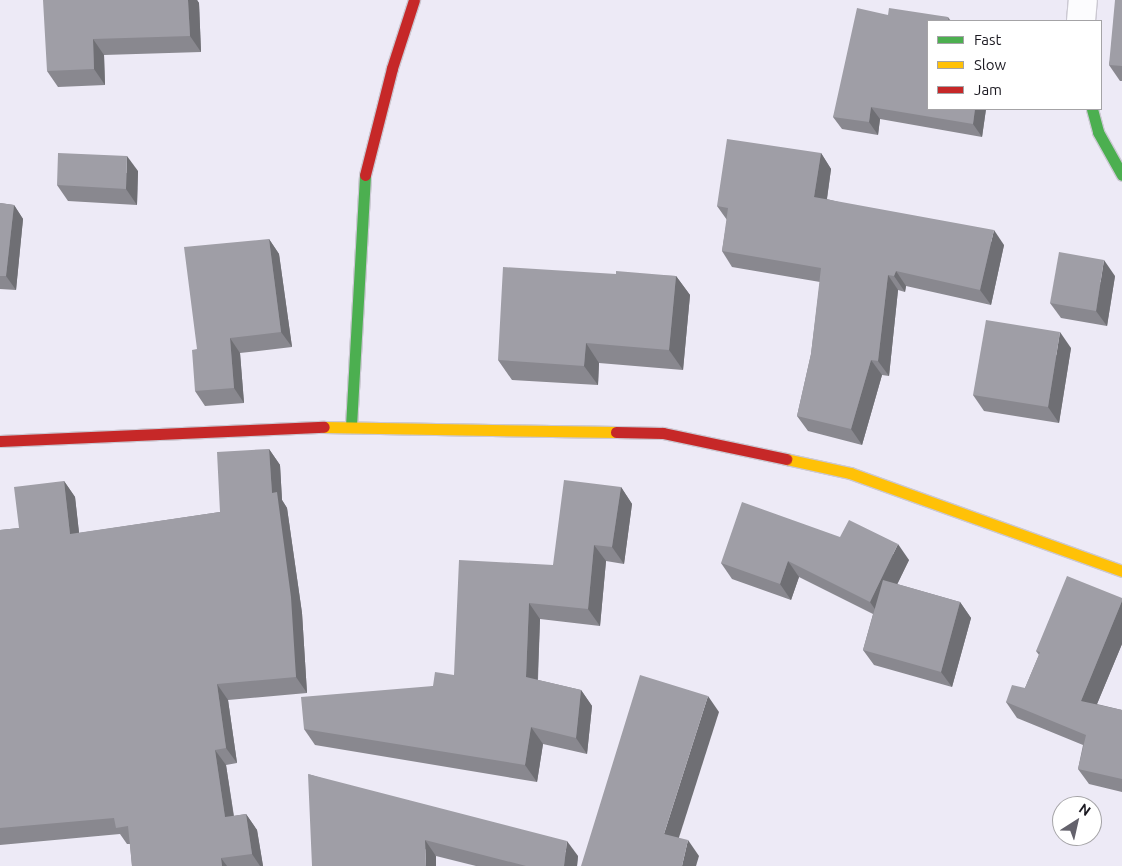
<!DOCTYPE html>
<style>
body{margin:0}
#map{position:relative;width:1122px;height:866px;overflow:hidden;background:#edeaf6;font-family:Ubuntu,sans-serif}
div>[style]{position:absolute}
.roads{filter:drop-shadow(1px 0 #cbc8d2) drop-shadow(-1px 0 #cbc8d2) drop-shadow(0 1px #cbc8d2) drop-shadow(0 -1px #cbc8d2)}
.street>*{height:28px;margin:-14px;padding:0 14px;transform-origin:14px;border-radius:14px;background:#fcfcfe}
.fast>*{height:11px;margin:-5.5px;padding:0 5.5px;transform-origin:5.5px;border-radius:5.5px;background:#4caf50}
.slow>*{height:11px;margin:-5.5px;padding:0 5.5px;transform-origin:5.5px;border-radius:5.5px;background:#ffc107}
.jam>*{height:11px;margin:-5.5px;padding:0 5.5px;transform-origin:5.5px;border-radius:5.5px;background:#c62828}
.wall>*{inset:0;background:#89888f}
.shaded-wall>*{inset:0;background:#6f6f74}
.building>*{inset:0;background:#9f9ea6}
span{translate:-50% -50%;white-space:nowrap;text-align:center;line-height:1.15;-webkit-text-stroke:5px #fff;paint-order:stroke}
.legend{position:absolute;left:927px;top:20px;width:175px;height:90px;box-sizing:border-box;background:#fff;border:1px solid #a4a3a6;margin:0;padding:6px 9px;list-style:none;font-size:15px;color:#1b1921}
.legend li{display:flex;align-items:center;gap:10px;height:25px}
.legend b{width:25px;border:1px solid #a4a3a6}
.north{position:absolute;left:1052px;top:796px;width:50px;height:50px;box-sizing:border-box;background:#fff;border:1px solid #a4a3a6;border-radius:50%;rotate:35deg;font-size:14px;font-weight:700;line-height:20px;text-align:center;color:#1b1921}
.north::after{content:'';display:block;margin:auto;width:18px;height:22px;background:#64626c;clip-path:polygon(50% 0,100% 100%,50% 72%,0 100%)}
</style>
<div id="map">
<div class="roads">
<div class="street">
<i style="left:1081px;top:21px;width:21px;rotate:-85deg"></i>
</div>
<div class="fast">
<i style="left:1092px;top:109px;width:24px;rotate:75deg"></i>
<i style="left:1098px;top:132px;width:49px;rotate:60.8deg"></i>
<i style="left:351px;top:426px;width:251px;rotate:-86.8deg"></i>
</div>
<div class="slow">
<i style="left:324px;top:427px;width:292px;rotate:1deg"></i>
<i style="left:786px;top:459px;width:66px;rotate:12.3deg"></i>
<i style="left:850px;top:473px;width:289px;rotate:19.8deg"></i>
</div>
<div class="jam">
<i style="left:365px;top:175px;width:110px;rotate:-75.8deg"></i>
<i style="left:392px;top:68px;width:71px;rotate:-72.1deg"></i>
<i style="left:616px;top:432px;width:47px;rotate:1.2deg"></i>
<i style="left:663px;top:433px;width:126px;rotate:11.9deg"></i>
<i style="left:0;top:441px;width:324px;rotate:-2.5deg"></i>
</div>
</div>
<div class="wall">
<i style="clip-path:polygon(50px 0,197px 0,199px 3px,201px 52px,104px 55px,105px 85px,58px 87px,47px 71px)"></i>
<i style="clip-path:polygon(1122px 0,1122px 81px,1120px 81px,1109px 65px)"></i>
<i style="clip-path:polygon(888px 15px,948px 17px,951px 21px,928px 21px,986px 109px,982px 137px,880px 119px,878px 135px,842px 129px,833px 117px)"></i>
<i style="clip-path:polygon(821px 153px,831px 169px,827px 199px,1004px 245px,991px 305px,906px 286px,905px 292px,898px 290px,889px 376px,882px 375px,862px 445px,808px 431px,797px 416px,811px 354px,820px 282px,732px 267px,722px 251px,727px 220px,717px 206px)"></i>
<i style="clip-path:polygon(138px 171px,137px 205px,68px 201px,57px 185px)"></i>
<i style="clip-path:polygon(0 203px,14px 205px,23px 219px,16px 290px,0 289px)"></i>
<i style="clip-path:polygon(269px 239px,279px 254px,292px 347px,240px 353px,244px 403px,205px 406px,195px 391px)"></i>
<i style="clip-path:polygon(616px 274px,676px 276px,690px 295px,683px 370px,599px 363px,598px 385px,512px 380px,498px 360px)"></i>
<i style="clip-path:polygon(1115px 276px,1107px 326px,1061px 318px,1050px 303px)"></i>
<i style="clip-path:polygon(1071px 348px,1059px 423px,984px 411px,973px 395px)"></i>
<i style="clip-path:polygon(269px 449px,280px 465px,282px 500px,287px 508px,302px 613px,307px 693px,228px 700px,237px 763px,226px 765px,234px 816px,246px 814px,257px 830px,263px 866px,132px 866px,130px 844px,127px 844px,120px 834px,0 845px,0 530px,19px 528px,64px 481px,75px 497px,79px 533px,220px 512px)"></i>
<i style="clip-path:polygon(621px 487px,632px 504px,624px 564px,606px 561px,600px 626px,540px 619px,538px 680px,581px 690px,592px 706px,587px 754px,543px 744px,537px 782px,315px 745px,304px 729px,433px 686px,454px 675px,553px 565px)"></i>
<i style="clip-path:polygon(840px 537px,909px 560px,897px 584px,960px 602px,971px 618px,952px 687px,874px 665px,863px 650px,873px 614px,799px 577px,791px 600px,732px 579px,721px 563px)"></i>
<i style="clip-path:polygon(1122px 598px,1122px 644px,1097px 704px,1122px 710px,1122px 792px,1089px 784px,1078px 769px,1083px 745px,1017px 718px,1006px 702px,1025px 688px,1039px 655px,1036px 651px)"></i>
<i style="clip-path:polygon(308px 774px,578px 856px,577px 866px,476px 866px,436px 856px)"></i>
</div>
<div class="shaded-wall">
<i style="clip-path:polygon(188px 0,197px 0,199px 3px,201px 52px,190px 36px)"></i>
<i style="clip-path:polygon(93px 39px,104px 55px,105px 85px,94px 69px)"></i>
<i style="clip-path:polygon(871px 107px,880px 119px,878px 135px,869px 122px)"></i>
<i style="clip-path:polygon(975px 109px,986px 109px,982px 137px,973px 124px)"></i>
<i style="clip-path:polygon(821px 153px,831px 169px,825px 212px,814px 197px)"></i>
<i style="clip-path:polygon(127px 156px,138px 171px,137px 205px,126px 189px)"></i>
<i style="clip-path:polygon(14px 205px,23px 219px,16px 290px,6px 276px)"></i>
<i style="clip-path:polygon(994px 230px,1004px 245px,991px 305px,980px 290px)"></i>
<i style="clip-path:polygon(269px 239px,279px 254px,292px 347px,281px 332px)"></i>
<i style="clip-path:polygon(1104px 260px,1115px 276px,1107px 326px,1096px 311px)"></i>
<i style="clip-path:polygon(896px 271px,906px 286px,905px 292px,894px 276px)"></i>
<i style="clip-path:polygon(888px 275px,898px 290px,889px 376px,878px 361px)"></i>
<i style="clip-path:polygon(676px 276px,690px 295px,683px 370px,669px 350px)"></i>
<i style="clip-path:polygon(1060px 332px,1071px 348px,1059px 423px,1048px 407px)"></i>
<i style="clip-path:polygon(230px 338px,240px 353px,244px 403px,234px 388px)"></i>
<i style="clip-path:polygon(586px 343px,599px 363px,598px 385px,584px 366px)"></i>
<i style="clip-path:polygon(871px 360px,882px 375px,862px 445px,851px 429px)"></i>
<i style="clip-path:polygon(269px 449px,280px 465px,282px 500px,287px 508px,302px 613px,307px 693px,296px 677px,272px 493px)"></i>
<i style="clip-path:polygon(64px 481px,75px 497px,81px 550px,70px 534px)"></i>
<i style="clip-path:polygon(621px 487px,632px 504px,624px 564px,612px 547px)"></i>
<i style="clip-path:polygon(898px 544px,909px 560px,881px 618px,870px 602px)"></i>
<i style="clip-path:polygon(594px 545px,606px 561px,600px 626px,588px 609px)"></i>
<i style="clip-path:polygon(788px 561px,799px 577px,791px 600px,780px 584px)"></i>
<i style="clip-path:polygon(1122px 601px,1122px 644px,1092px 716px,1081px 701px)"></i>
<i style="clip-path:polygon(960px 602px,971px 618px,952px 687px,941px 672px)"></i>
<i style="clip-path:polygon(529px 603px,540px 619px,537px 693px,526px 677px)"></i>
<i style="clip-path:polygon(217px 684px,228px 700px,237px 763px,226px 748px)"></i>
<i style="clip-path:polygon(581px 690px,592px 706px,587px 754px,576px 738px)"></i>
<i style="clip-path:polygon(708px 696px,719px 712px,675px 850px,664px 834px)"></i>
<i style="clip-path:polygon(531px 727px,543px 744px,537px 782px,525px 765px)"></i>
<i style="clip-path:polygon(215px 750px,226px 765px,236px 832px,225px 817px)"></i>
<i style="clip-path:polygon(246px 814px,257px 830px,263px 866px,260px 866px,252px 854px)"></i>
<i style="clip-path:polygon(425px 840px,436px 856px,436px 866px,426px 866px)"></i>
<i style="clip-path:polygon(688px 840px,699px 856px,696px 866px,682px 866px)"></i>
<i style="clip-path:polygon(567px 841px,578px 856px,577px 866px,564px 866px)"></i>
<i style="clip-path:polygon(221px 858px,227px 866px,222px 866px)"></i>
</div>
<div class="building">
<i style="clip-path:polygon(43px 0,188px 0,190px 36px,93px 39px,94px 69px,47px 71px)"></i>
<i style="clip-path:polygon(1115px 0,1122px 0,1122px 66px,1109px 65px)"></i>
<i style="clip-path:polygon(857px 8px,888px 15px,889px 8px,948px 17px,948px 21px,928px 21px,928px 109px,975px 109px,973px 124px,871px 107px,869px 122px,833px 117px)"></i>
<i style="clip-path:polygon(727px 139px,821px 153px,814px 197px,994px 230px,980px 290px,896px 271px,894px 276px,888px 275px,878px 361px,871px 360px,851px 429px,797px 416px,811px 354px,821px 268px,722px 251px,728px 208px,717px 206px)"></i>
<i style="clip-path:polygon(58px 153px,127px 156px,126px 189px,57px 185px)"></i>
<i style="clip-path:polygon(0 203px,14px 205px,6px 276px,0 276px)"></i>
<i style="clip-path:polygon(269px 239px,281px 332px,230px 338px,234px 388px,195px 391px,192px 350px,197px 349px,184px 247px)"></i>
<i style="clip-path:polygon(1059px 252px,1104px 260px,1096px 311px,1050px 303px)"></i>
<i style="clip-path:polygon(503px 267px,616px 274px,616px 271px,676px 276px,669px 350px,586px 343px,584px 366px,498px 360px)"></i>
<i style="clip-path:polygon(986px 320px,1060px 332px,1048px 407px,973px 395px)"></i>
<i style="clip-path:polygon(269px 449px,272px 493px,277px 492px,291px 597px,296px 677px,217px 684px,226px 748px,215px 750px,225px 817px,246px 814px,252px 854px,221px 858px,222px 866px,132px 866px,128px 826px,116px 828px,114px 818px,0 828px,0 530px,19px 528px,14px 487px,64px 481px,70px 534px,220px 512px,217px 452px)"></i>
<i style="clip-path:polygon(564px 480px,621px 487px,612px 547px,594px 545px,588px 609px,529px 603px,526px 677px,581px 690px,576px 738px,531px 727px,525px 765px,304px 729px,301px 697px,433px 686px,435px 672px,454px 675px,459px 560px,553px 565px)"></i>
<i style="clip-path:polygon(742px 502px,840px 537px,849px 520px,898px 544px,870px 602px,788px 561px,780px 584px,721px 563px)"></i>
<i style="clip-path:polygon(1067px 576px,1122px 598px,1122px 601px,1081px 701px,1122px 710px,1122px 779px,1078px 769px,1086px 735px,1006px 702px,1012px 685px,1025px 688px,1040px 652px,1036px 651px)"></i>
<i style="clip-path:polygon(883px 580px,960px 602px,941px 672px,863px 650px)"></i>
<i style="clip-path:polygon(640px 675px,708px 696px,664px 834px,688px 840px,682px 866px,581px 866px)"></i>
<i style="clip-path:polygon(308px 774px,567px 841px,564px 866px,526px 866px,425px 840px,426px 866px,312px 866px)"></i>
</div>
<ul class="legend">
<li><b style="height:6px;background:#4caf50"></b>Fast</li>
<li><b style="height:6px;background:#ffc107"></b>Slow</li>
<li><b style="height:6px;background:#c62828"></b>Jam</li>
</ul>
<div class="north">N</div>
</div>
